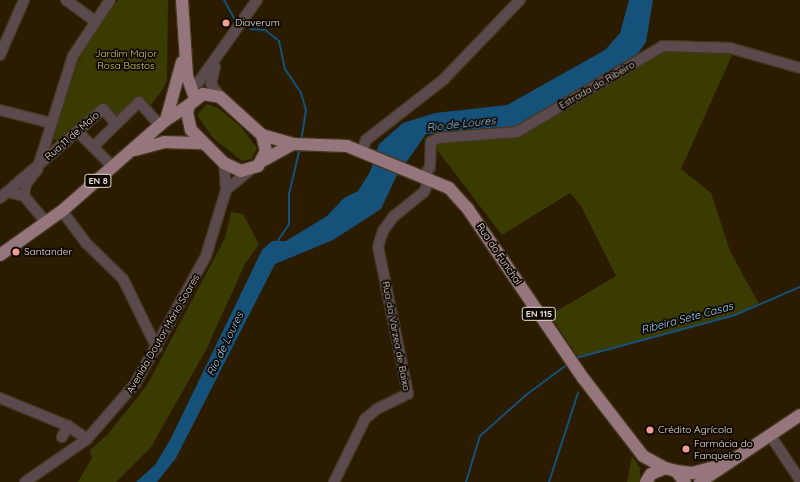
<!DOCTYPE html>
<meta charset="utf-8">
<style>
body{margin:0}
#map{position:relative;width:800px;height:482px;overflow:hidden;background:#2a1b01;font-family:Quicksand,sans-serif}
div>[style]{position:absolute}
.green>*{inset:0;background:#3a3b00}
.water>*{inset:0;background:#155179}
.stream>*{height:2px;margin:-1px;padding:0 1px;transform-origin:1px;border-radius:1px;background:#155179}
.roads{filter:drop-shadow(1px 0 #45371e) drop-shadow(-1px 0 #45371e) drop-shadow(0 1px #45371e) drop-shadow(0 -1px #45371e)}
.minor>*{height:10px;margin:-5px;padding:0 5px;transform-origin:5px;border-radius:5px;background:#5a4a4e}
.major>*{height:12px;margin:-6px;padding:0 6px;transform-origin:6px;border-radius:6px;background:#95767d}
.dots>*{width:11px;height:11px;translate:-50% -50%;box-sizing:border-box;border:2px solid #0d0701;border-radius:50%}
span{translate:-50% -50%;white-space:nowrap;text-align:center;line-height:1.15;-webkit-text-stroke:3.5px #0d0701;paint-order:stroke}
.shield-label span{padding:1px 3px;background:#0d0701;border:1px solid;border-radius:3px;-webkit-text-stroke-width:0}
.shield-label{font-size:9px;color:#ebe1d1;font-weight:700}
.poi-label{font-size:10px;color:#ebe1d1}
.left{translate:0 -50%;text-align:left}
.park-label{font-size:10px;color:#cdd25c}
.street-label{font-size:10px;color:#ebe1d1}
.water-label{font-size:11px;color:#99d0fd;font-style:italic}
</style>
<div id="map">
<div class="green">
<i style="clip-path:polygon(118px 0,168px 0,167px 80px,163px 89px,149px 108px,137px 98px,116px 119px,102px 105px,58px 143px,52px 136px,79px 60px,90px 36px)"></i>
<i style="clip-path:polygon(663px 46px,733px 53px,681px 169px,711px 193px,730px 251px,759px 304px,735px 315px,578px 357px,550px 315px,616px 276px,581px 206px,570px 193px,502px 235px,431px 142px)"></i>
<i style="clip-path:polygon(207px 104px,218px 108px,241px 127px,257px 148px,252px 159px,242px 161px,213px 138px,197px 115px)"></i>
<i style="clip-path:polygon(231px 212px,243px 214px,259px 244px,245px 264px,206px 350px,151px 447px,116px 482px,78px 482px,92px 458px,90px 450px,108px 434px,147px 385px,225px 238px)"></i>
<i style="clip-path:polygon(632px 456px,640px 468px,640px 482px,627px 482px)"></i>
</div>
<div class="water">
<i style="clip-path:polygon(629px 0,653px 0,646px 42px,634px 59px,517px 127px,426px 134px,396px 177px,381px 209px,333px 240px,275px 264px,176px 458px,157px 482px,136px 482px,155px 465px,170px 440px,262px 250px,272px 241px,286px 241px,327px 216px,344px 198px,358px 191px,370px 172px,379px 144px,403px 123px,435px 113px,507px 105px,605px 50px,620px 33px)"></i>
</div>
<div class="stream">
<i style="left:224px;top:0;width:26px;rotate:61deg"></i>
<i style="left:250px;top:29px;width:15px;rotate:4deg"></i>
<i style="left:265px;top:30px;width:18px;rotate:38deg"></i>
<i style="left:279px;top:41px;width:29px;rotate:78deg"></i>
<i style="left:285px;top:69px;width:29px;rotate:56deg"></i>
<i style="left:301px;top:93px;width:18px;rotate:74deg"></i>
<i style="left:306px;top:110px;width:30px;rotate:99deg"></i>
<i style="left:277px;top:242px;width:22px;rotate:-56deg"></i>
<i style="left:289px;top:224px;width:30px;rotate:-90deg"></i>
<i style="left:289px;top:194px;width:47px;rotate:-76.6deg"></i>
<i style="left:576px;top:358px;width:165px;rotate:-15.1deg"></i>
<i style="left:735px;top:315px;width:71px;rotate:-23.3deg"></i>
<i style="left:466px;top:482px;width:48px;rotate:-73.1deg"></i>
<i style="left:480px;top:436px;width:62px;rotate:-41.7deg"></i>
<i style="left:526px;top:395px;width:49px;rotate:-36.6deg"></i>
<i style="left:549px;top:482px;width:94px;rotate:-72deg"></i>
</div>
<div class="roads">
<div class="minor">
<i style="left:66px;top:0;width:36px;rotate:36deg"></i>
<i style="left:0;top:55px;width:60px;rotate:-66.4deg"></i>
<i style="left:215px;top:67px;width:17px;rotate:103deg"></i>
<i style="left:211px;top:84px;width:16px;rotate:55deg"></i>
<i style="left:198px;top:83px;width:102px;rotate:-54.6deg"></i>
<i style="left:0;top:110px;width:53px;rotate:14.3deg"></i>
<i style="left:77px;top:131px;width:52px;rotate:45deg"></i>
<i style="left:93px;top:147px;width:64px;rotate:-44.4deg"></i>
<i style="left:139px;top:102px;width:31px;rotate:48deg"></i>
<i style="left:362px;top:152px;width:13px;rotate:-72deg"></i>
<i style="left:366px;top:140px;width:98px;rotate:-37.9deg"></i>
<i style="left:443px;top:80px;width:111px;rotate:-46.1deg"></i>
<i style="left:424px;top:176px;width:11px;rotate:-56deg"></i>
<i style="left:430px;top:167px;width:25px;rotate:-88deg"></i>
<i style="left:431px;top:142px;width:8px;rotate:-30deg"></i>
<i style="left:438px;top:138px;width:79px;rotate:-4.3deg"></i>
<i style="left:517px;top:132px;width:169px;rotate:-30.5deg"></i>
<i style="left:663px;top:46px;width:67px;rotate:1.7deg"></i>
<i style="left:730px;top:48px;width:73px;rotate:15.9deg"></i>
<i style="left:226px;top:190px;width:31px;rotate:-40deg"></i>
<i style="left:7px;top:192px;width:17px;rotate:13deg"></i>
<i style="left:24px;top:196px;width:34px;rotate:50deg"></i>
<i style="left:24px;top:196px;width:12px;rotate:-81deg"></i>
<i style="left:26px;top:184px;width:18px;rotate:-52deg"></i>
<i style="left:37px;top:170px;width:120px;rotate:-72.5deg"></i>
<i style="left:73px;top:56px;width:67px;rotate:-56.5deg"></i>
<i style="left:0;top:198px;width:136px;rotate:-40.8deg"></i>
<i style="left:103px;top:109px;width:20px;rotate:49deg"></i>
<i style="left:62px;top:211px;width:40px;rotate:53deg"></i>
<i style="left:86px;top:243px;width:52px;rotate:44.2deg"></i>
<i style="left:123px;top:279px;width:77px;rotate:63.8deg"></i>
<i style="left:0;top:398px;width:74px;rotate:22.4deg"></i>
<i style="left:68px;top:426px;width:23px;rotate:34deg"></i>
<i style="left:770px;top:435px;width:54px;rotate:56.3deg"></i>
<i style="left:62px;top:437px;width:13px;rotate:-61deg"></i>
<i style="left:25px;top:482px;width:75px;rotate:-34.7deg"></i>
<i style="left:87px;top:439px;width:73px;rotate:-48.9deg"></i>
<i style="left:135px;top:384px;width:146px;rotate:-61deg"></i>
<i style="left:206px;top:256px;width:69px;rotate:-73.1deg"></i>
<i style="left:226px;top:190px;width:27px;rotate:-94deg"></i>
<i style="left:334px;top:482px;width:70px;rotate:-63.8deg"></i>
<i style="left:365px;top:419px;width:16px;rotate:-40deg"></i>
<i style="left:377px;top:409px;width:34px;rotate:-26deg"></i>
<i style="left:408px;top:394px;width:150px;rotate:-101.5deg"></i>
<i style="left:378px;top:247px;width:17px;rotate:-73deg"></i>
<i style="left:383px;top:231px;width:17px;rotate:-54deg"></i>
<i style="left:393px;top:217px;width:40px;rotate:-39deg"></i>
<i style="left:424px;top:192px;width:15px;rotate:-67deg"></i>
</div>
<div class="major">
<i style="left:182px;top:0;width:76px;rotate:86.2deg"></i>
<i style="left:187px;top:76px;width:23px;rotate:70deg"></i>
<i style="left:203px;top:94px;width:17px;rotate:10deg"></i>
<i style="left:220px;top:97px;width:57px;rotate:42.1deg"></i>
<i style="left:262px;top:135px;width:16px;rotate:76deg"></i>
<i style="left:266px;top:151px;width:17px;rotate:118deg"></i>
<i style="left:258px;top:166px;width:18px;rotate:164deg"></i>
<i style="left:241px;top:171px;width:19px;rotate:-155deg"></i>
<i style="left:224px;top:163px;width:47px;rotate:-135deg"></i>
<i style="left:191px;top:130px;width:17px;rotate:-103deg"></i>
<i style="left:187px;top:113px;width:8px;rotate:-76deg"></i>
<i style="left:189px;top:105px;width:18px;rotate:-38deg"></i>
<i style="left:166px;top:120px;width:60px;rotate:-74.6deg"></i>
<i style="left:262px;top:135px;width:32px;rotate:16deg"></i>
<i style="left:293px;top:144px;width:54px;rotate:2.1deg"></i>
<i style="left:347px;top:146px;width:110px;rotate:22.4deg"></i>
<i style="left:449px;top:188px;width:28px;rotate:48deg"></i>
<i style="left:468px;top:209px;width:204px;rotate:55.8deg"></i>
<i style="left:583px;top:378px;width:98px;rotate:52.4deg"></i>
<i style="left:643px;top:456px;width:25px;rotate:29deg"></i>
<i style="left:135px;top:150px;width:30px;rotate:-15deg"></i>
<i style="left:164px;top:142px;width:38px;rotate:2deg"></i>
<i style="left:264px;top:160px;width:33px;rotate:-29deg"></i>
<i style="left:0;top:255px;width:76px;rotate:-35.4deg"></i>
<i style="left:62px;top:211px;width:138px;rotate:-41.2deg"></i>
<i style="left:166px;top:120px;width:27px;rotate:-33deg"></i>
<i style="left:676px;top:471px;width:16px;rotate:7deg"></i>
<i style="left:692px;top:473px;width:27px;rotate:-15deg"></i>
<i style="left:646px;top:482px;width:9px;rotate:-58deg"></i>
<i style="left:651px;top:474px;width:15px;rotate:-23deg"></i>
<i style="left:665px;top:468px;width:11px;rotate:15deg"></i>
<i style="left:676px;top:471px;width:14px;rotate:51deg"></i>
<i style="left:700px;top:482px;width:120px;rotate:-33.8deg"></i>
</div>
</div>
<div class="dots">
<i style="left:226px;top:23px;background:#f59c95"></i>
<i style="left:16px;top:252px;background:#f59c95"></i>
<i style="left:650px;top:430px;background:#f59c95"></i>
<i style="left:686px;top:449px;background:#f59c95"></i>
</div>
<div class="shield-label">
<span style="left:98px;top:181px">EN 8</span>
<span style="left:539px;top:314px">EN 115</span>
</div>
<div class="poi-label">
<span class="left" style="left:235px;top:23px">Diaverum</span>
<span class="left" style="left:24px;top:252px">Santander</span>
<span class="left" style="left:658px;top:430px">Crédito Agrícola</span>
<span class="left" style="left:694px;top:449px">Farmácia do<br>Fanqueiro</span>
</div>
<div class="park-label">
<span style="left:126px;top:59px">Jardim Major<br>Rosa Bastos</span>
</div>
<div class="street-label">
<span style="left:597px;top:85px;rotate:-30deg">Estrada do Ribeiro</span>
<span style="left:72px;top:136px;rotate:-41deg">Rua 11 de Maio</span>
<span style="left:499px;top:254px;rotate:56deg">Rua do Funchal</span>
<span style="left:163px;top:334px;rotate:-60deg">Avenida Doutor Mário Soares</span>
<span style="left:396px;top:336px;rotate:79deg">Rua da Várzea de Baixo</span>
</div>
<div class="water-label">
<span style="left:461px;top:124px;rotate:-6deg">Rio de Loures</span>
<span style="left:687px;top:318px;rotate:-15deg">Ribeira Sete Casas</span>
<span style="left:225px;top:344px;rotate:-64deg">Rio de Loures</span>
</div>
</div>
